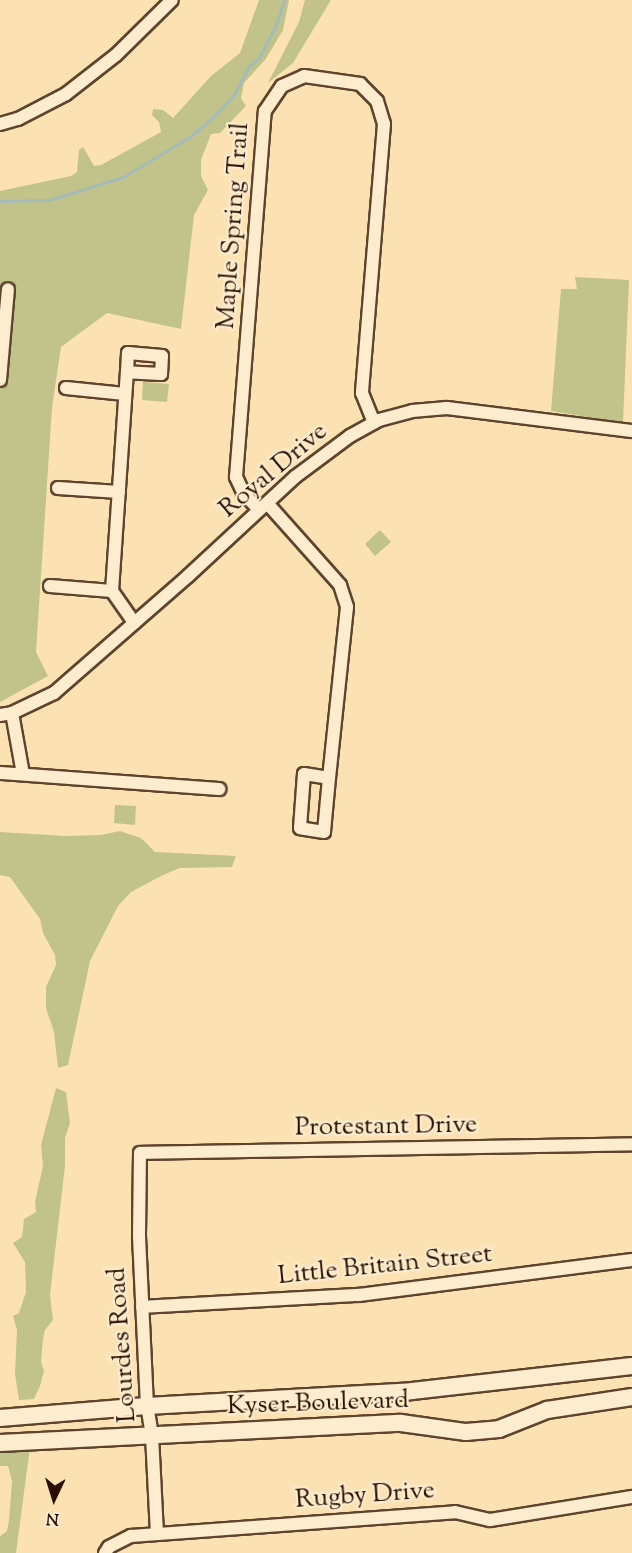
<!DOCTYPE html>
<style>
body{margin:0}
#map{position:relative;width:632px;height:1553px;overflow:hidden;background:#fce2b3;font-family:"Sorts Mill Goudy",serif}
div>[style]{position:absolute}
.green>*{inset:0;background:#c1c38b}
.stream>*{height:3px;margin:-1.5px;padding:0 1.5px;transform-origin:1.5px;border-radius:1.5px;background:#a4bbb8}
.roads{filter:drop-shadow(2px 0 #5e442d) drop-shadow(-2px 0 #5e442d) drop-shadow(0 2px #5e442d) drop-shadow(0 -2px #5e442d)}
.street>*{height:12px;margin:-6px;padding:0 6px;transform-origin:6px;border-radius:6px;background:#fdecce}
.secondary>*{height:16px;margin:-8px;padding:0 8px;transform-origin:8px;border-radius:8px;background:#fdecce}
span{translate:-50% -50%;white-space:nowrap;text-align:center;line-height:1.15;-webkit-text-stroke:4.5px #fdecce;paint-order:stroke}
.street-label{font-size:26px;color:#2a0f00}
.north{position:absolute;left:24px;top:1469px;width:60px;height:60px;-webkit-text-stroke:4px #fdecce;paint-order:stroke;rotate:184deg;font-size:16px;font-weight:700;line-height:24px;text-align:center;color:#2a0f00}
.north::after{content:'';display:block;margin:auto;width:21px;height:27px;background:#2a0f00;clip-path:polygon(50% 0,100% 100%,50% 72%,0 100%)}
</style>
<div id="map">
<div class="green">
<i style="clip-path:polygon(259px 0,289px 0,283px 30px,265px 60px,244px 83px,241px 98px,246px 106px,220px 133px,211px 134px,201px 160px,201px 176px,208px 190px,194px 215px,181px 329px,107px 313px,61px 347px,52px 408px,36px 652px,48px 676px,0 702px,0 191px,71px 176px,77px 172px,79px 150px,83px 147px,94px 166px,101px 165px,161px 132px,159px 122px,152px 115px,153px 109px,163px 110px,173px 118px,211px 76px,240px 53px)"></i>
<i style="clip-path:polygon(305px 0,331px 0,293px 63px,268px 83px,299px 22px)"></i>
<i style="clip-path:polygon(575px 277px,629px 280px,623px 423px,551px 411px,561px 289px,577px 289px)"></i>
<i style="clip-path:polygon(143px 382px,169px 384px,167px 402px,142px 400px)"></i>
<i style="clip-path:polygon(380px 530px,391px 542px,375px 556px,365px 544px)"></i>
<i style="clip-path:polygon(115px 805px,136px 806px,135px 825px,114px 823px)"></i>
<i style="clip-path:polygon(120px 831px,141px 838px,155px 852px,236px 856px,232px 867px,180px 868px,163px 875px,131px 892px,118px 906px,90px 961px,68px 1065px,58px 1068px,54px 1032px,46px 1008px,46px 987px,56px 965px,55px 955px,43px 933px,40px 919px,10px 877px,0 875px,0 832px,66px 836px,101px 835px)"></i>
<i style="clip-path:polygon(56px 1088px,66px 1092px,70px 1123px,65px 1138px,65px 1166px,50px 1295px,53px 1320px,45px 1330px,43px 1339px,41px 1362px,44px 1371px,40px 1386px,34px 1399px,19px 1400px,15px 1374px,17px 1330px,13px 1316px,19px 1313px,26px 1292px,25px 1262px,13px 1243px,22px 1237px,24px 1219px,36px 1212px,35px 1202px,43px 1166px,41px 1145px)"></i>
<i style="clip-path:polygon(19px 1447px,30px 1447px,16px 1553px,0 1553px,0 1536px,7px 1531px,9px 1520px,12px 1481px,8px 1466px,0 1466px,0 1453px,12px 1452px)"></i>
</div>
<div class="stream">
<i style="left:0;top:201px;width:49px;rotate:-1.2deg"></i>
<i style="left:49px;top:200px;width:77px;rotate:-17.3deg"></i>
<i style="left:123px;top:177px;width:79px;rotate:-31.1deg"></i>
<i style="left:191px;top:136px;width:35px;rotate:-41deg"></i>
<i style="left:217px;top:113px;width:27px;rotate:-48deg"></i>
<i style="left:235px;top:93px;width:29px;rotate:-63deg"></i>
<i style="left:248px;top:67px;width:14px;rotate:-39deg"></i>
<i style="left:259px;top:58px;width:37px;rotate:-63deg"></i>
<i style="left:276px;top:25px;width:26px;rotate:-72deg"></i>
</div>
<div class="roads">
<div class="street">
<i style="left:0;top:124px;width:19px;rotate:-16deg"></i>
<i style="left:18px;top:119px;width:54px;rotate:-27.5deg"></i>
<i style="left:66px;top:94px;width:63px;rotate:-38deg"></i>
<i style="left:116px;top:55px;width:78px;rotate:-44.5deg"></i>
<i style="left:128px;top:353px;width:34px;rotate:5deg"></i>
<i style="left:162px;top:356px;width:18px;rotate:93deg"></i>
<i style="left:161px;top:374px;width:34px;rotate:-177deg"></i>
<i style="left:127px;top:372px;width:19px;rotate:-87deg"></i>
<i style="left:0;top:380px;width:91px;rotate:-85deg"></i>
<i style="left:66px;top:388px;width:59px;rotate:5.8deg"></i>
<i style="left:58px;top:488px;width:61px;rotate:3.8deg"></i>
<i style="left:267px;top:503px;width:110px;rotate:48.3deg"></i>
<i style="left:340px;top:585px;width:23px;rotate:72deg"></i>
<i style="left:347px;top:607px;width:172px;rotate:96deg"></i>
<i style="left:329px;top:778px;width:54px;rotate:95.3deg"></i>
<i style="left:324px;top:832px;width:24px;rotate:-171deg"></i>
<i style="left:300px;top:828px;width:54px;rotate:-85.8deg"></i>
<i style="left:304px;top:774px;width:25px;rotate:9deg"></i>
<i style="left:259px;top:510px;width:24px;rotate:-132deg"></i>
<i style="left:243px;top:492px;width:17px;rotate:-115deg"></i>
<i style="left:236px;top:477px;width:367px;rotate:-85.5deg"></i>
<i style="left:265px;top:111px;width:30px;rotate:-56deg"></i>
<i style="left:282px;top:86px;width:24px;rotate:-24deg"></i>
<i style="left:304px;top:76px;width:57px;rotate:8.1deg"></i>
<i style="left:360px;top:84px;width:24px;rotate:45deg"></i>
<i style="left:377px;top:101px;width:24px;rotate:73deg"></i>
<i style="left:384px;top:124px;width:270px;rotate:94.7deg"></i>
<i style="left:362px;top:393px;width:32px;rotate:68deg"></i>
<i style="left:50px;top:586px;width:62px;rotate:4.6deg"></i>
<i style="left:112px;top:591px;width:39px;rotate:55deg"></i>
<i style="left:112px;top:591px;width:220px;rotate:-86.1deg"></i>
<i style="left:12px;top:713px;width:62px;rotate:79.8deg"></i>
<i style="left:0;top:715px;width:12px;rotate:-9deg"></i>
<i style="left:12px;top:713px;width:47px;rotate:-25.5deg"></i>
<i style="left:54px;top:693px;width:178px;rotate:-41.1deg"></i>
<i style="left:188px;top:576px;width:146px;rotate:-42.8deg"></i>
<i style="left:295px;top:477px;width:69px;rotate:-36.7deg"></i>
<i style="left:350px;top:436px;width:33px;rotate:-29deg"></i>
<i style="left:379px;top:420px;width:34px;rotate:-15deg"></i>
<i style="left:412px;top:411px;width:35px;rotate:-5deg"></i>
<i style="left:447px;top:408px;width:186px;rotate:7.1deg"></i>
<i style="left:0;top:773px;width:220px;rotate:4.2deg"></i>
<i style="left:142px;top:1307px;width:217px;rotate:-3.2deg"></i>
<i style="left:359px;top:1295px;width:275px;rotate:-7.3deg"></i>
<i style="left:157px;top:1534px;width:98px;rotate:-92.9deg"></i>
<i style="left:152px;top:1436px;width:30px;rotate:-99deg"></i>
<i style="left:147px;top:1406px;width:171px;rotate:-92.7deg"></i>
<i style="left:139px;top:1235px;width:82px;rotate:-89.3deg"></i>
<i style="left:140px;top:1153px;width:492px;rotate:-1deg"></i>
<i style="left:105px;top:1553px;width:7px;rotate:-56deg"></i>
<i style="left:109px;top:1547px;width:25px;rotate:-27deg"></i>
<i style="left:131px;top:1536px;width:325px;rotate:-4.2deg"></i>
<i style="left:455px;top:1512px;width:36px;rotate:13deg"></i>
<i style="left:490px;top:1520px;width:144px;rotate:-9.2deg"></i>
</div>
<div class="secondary">
<i style="left:0;top:1418px;width:147px;rotate:-4.7deg"></i>
<i style="left:147px;top:1406px;width:265px;rotate:-3.2deg"></i>
<i style="left:412px;top:1391px;width:221px;rotate:-6.5deg"></i>
<i style="left:0;top:1443px;width:401px;rotate:-2.9deg"></i>
<i style="left:401px;top:1423px;width:66px;rotate:7.9deg"></i>
<i style="left:466px;top:1432px;width:33px;rotate:-5deg"></i>
<i style="left:499px;top:1429px;width:52px;rotate:-21.6deg"></i>
<i style="left:547px;top:1410px;width:86px;rotate:-8.7deg"></i>
</div>
</div>
<div class="street-label">
<span style="left:234px;top:226px;rotate:-86deg">Maple Spring Trail</span>
<span style="left:274px;top:471px;rotate:-40deg">Royal Drive</span>
<span style="left:386px;top:1127px;rotate:-1deg">Protestant Drive</span>
<span style="left:385px;top:1266px;rotate:-6deg">Little Britain Street</span>
<span style="left:123px;top:1345px;rotate:-94deg">Lourdes Road</span>
<span style="left:318px;top:1404px;rotate:-2deg">Kyser Boulevard</span>
<span style="left:365px;top:1496px;rotate:-4deg">Rugby Drive</span>
</div>
<div class="north">N</div>
</div>
